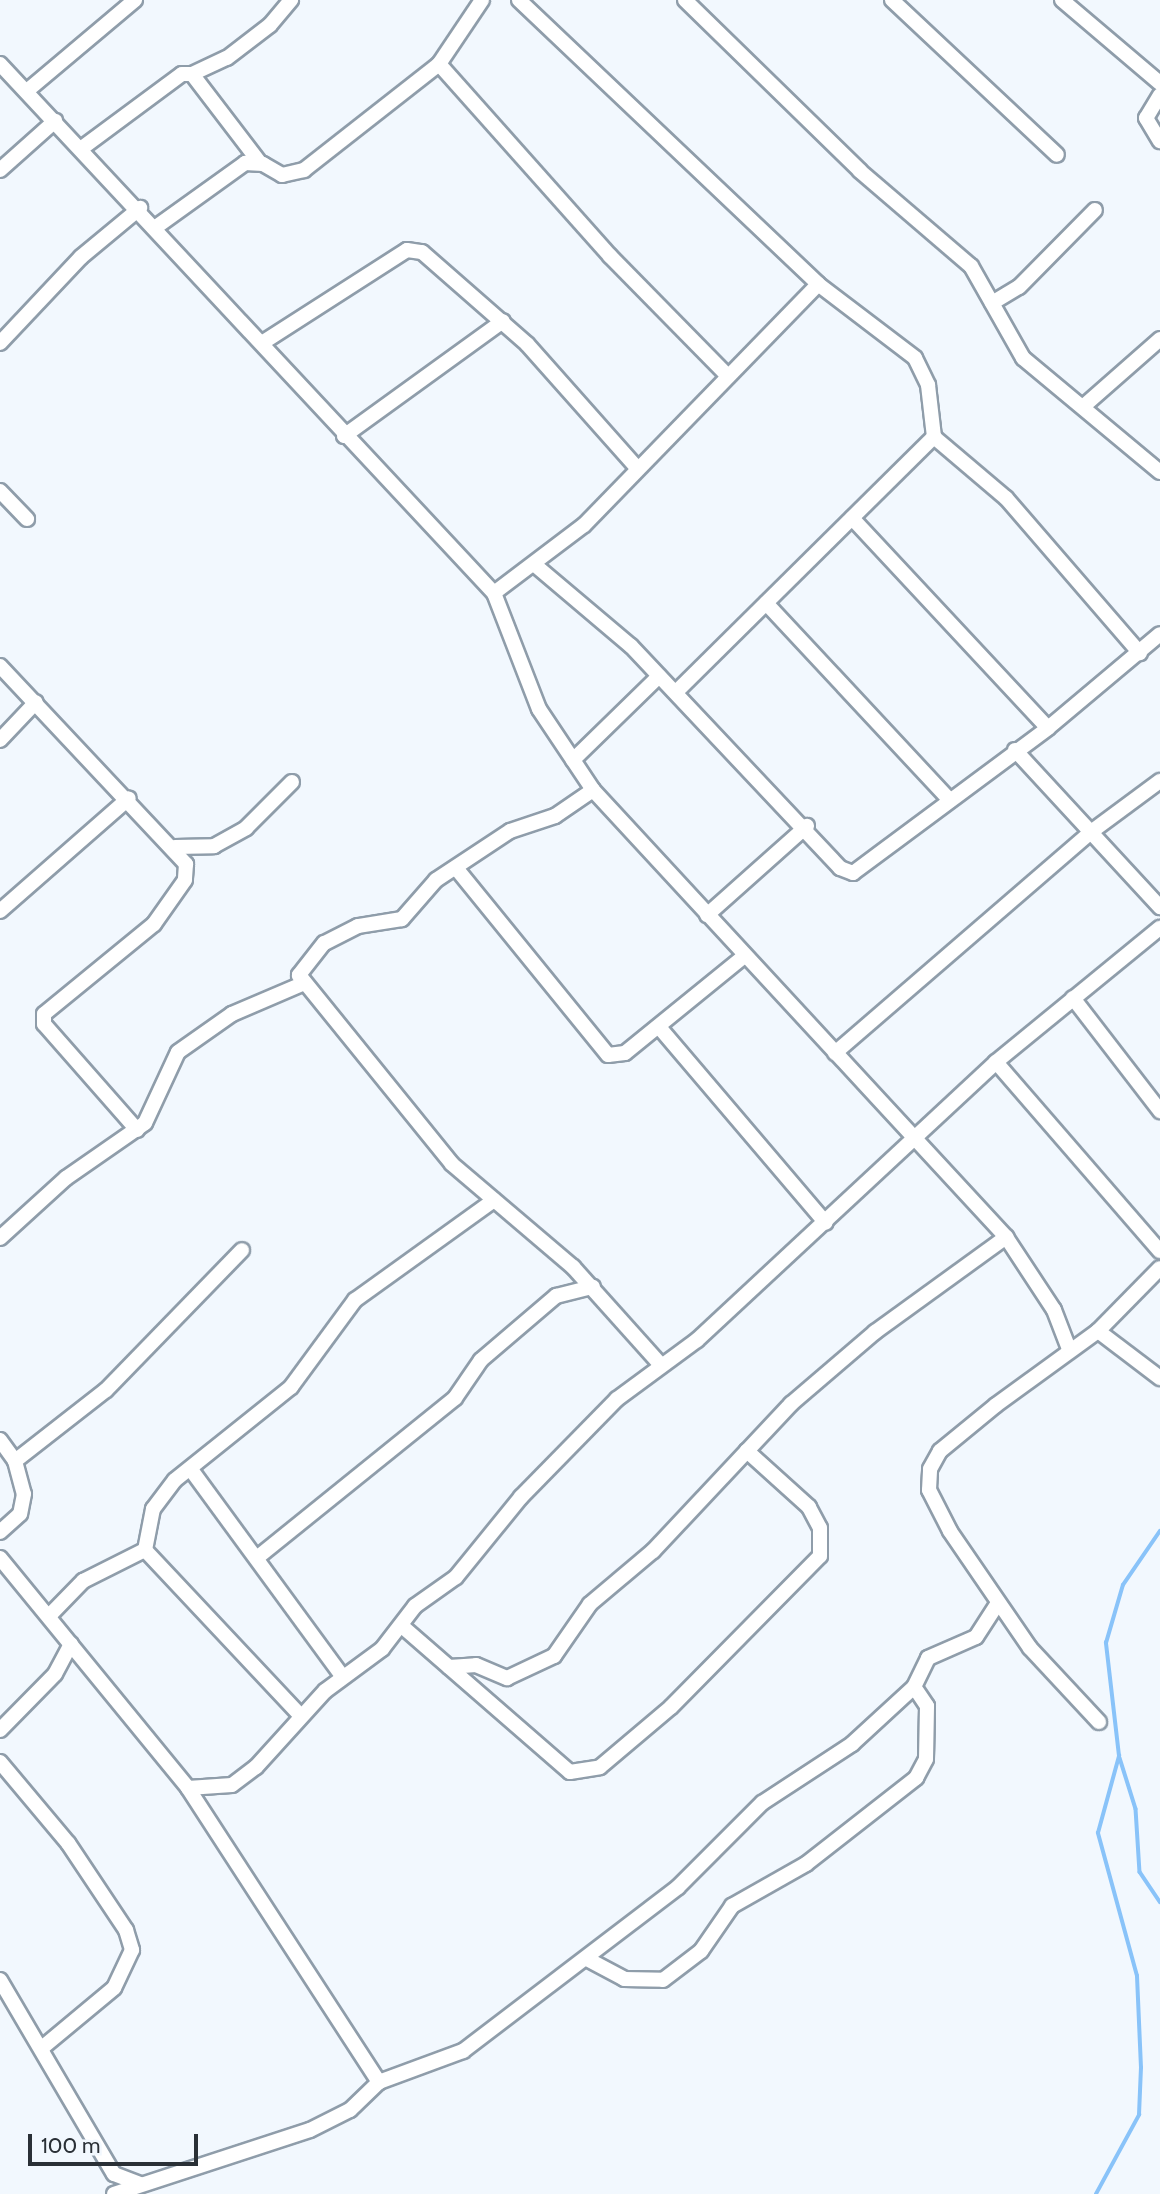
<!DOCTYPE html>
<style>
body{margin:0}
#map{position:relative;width:1160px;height:2194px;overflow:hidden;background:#f2f8fe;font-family:Cabin,sans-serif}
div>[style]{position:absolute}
.stream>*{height:3.5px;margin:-1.75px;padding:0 1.75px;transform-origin:1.75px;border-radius:1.75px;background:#89c3f9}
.roads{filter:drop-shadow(2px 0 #8f9daa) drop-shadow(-2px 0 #8f9daa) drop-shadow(0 2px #8f9daa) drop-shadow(0 -2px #8f9daa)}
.minor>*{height:14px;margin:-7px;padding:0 7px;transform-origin:7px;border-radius:7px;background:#fff}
span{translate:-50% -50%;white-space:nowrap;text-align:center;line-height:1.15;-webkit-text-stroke:5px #f2f8fe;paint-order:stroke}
.scale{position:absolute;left:28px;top:2134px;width:170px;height:32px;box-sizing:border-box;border:4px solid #2a3036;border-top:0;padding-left:9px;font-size:21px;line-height:24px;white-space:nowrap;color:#2a3036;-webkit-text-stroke:5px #f2f8fe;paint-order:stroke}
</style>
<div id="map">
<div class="stream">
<i style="left:1120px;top:1758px;width:53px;rotate:72.6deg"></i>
<i style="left:1136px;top:1809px;width:63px;rotate:86.4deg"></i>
<i style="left:1140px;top:1872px;width:36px;rotate:56deg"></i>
<i style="left:1096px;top:2194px;width:90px;rotate:-61.4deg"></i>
<i style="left:1139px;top:2115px;width:47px;rotate:-87.6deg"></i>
<i style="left:1141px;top:2068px;width:92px;rotate:-92.5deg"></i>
<i style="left:1137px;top:1976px;width:148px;rotate:-105.3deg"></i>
<i style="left:1098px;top:1833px;width:80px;rotate:-74.7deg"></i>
<i style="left:1119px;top:1756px;width:114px;rotate:-96.6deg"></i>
<i style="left:1106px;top:1643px;width:60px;rotate:-73.7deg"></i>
<i style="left:1123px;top:1585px;width:65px;rotate:-55.6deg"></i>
</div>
<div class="roads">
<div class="minor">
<i style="left:519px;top:0;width:412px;rotate:43.5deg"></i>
<i style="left:818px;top:284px;width:122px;rotate:37.3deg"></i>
<i style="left:915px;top:358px;width:30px;rotate:64deg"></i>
<i style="left:928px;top:385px;width:52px;rotate:83.4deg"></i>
<i style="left:934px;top:437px;width:94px;rotate:40.3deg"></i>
<i style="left:1006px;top:498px;width:205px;rotate:49.2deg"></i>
<i style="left:685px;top:0;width:245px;rotate:44.3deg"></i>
<i style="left:860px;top:171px;width:146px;rotate:40.6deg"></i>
<i style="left:971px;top:266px;width:106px;rotate:60.5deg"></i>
<i style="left:1023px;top:358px;width:178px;rotate:39.8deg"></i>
<i style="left:892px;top:0;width:226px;rotate:43.2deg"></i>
<i style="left:1062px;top:0;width:128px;rotate:40.3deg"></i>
<i style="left:0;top:64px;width:724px;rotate:46.96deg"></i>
<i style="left:494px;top:593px;width:124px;rotate:68.8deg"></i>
<i style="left:539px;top:709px;width:97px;rotate:56.3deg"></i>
<i style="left:593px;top:790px;width:609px;rotate:47.26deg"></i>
<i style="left:1006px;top:1237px;width:87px;rotate:56.7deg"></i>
<i style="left:1054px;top:1310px;width:40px;rotate:69deg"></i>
<i style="left:439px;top:64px;width:257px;rotate:48.3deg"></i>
<i style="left:610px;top:256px;width:168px;rotate:45.5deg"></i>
<i style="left:192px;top:74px;width:38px;rotate:-25deg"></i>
<i style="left:227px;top:58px;width:54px;rotate:-37.5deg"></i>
<i style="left:270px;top:25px;width:33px;rotate:-50deg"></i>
<i style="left:28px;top:90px;width:140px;rotate:-40.1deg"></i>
<i style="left:1160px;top:95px;width:27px;rotate:121deg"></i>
<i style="left:1146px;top:118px;width:27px;rotate:59deg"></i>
<i style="left:82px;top:148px;width:124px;rotate:-36.5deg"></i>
<i style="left:182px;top:74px;width:10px"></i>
<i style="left:192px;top:74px;width:112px;rotate:52.6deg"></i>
<i style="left:0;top:170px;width:74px;rotate:-41.7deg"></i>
<i style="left:156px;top:227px;width:110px;rotate:-35.7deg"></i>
<i style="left:245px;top:163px;width:18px;rotate:3deg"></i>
<i style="left:263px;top:164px;width:22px;rotate:30deg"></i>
<i style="left:282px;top:175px;width:23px;rotate:-13deg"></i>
<i style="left:304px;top:170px;width:172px;rotate:-38.1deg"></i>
<i style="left:439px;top:64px;width:77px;rotate:-56.1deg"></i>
<i style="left:992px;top:303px;width:31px;rotate:-31deg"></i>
<i style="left:1019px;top:287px;width:108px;rotate:-45.4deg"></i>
<i style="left:0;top:343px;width:118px;rotate:-46.7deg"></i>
<i style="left:81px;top:257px;width:77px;rotate:-39.7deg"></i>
<i style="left:262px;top:343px;width:172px;rotate:-32.7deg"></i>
<i style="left:407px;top:250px;width:15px;rotate:8deg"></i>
<i style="left:422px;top:252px;width:140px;rotate:41.2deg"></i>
<i style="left:527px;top:344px;width:166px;rotate:48.4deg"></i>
<i style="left:1085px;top:405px;width:100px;rotate:-41.3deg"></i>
<i style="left:344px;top:436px;width:196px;rotate:-35.9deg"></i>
<i style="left:0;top:491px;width:39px;rotate:46deg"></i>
<i style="left:852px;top:518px;width:287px;rotate:47deg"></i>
<i style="left:535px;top:565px;width:126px;rotate:40.2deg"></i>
<i style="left:631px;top:646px;width:305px;rotate:46.7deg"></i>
<i style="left:840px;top:868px;width:14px;rotate:21deg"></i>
<i style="left:853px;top:873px;width:243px;rotate:-36.6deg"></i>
<i style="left:1048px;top:728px;width:146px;rotate:-40deg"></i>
<i style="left:494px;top:593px;width:113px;rotate:-37.1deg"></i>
<i style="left:584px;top:525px;width:336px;rotate:-45.8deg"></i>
<i style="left:766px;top:603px;width:270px;rotate:47deg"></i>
<i style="left:0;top:666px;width:272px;rotate:46.8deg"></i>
<i style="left:186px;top:864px;width:16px;rotate:94deg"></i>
<i style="left:185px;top:880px;width:54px;rotate:125.2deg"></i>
<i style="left:154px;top:924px;width:142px;rotate:140.7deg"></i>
<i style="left:44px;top:1014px;width:10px;rotate:90deg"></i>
<i style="left:44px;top:1024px;width:141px;rotate:48.7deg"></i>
<i style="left:676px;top:692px;width:363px;rotate:-44.7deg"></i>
<i style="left:0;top:740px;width:52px;rotate:-46.5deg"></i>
<i style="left:1015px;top:750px;width:214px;rotate:47.3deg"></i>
<i style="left:573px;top:760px;width:120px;rotate:-44.3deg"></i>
<i style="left:593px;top:790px;width:46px;rotate:145.6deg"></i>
<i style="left:555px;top:816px;width:47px;rotate:161.6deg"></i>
<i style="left:510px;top:831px;width:89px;rotate:146.5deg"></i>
<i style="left:436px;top:880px;width:52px;rotate:131.1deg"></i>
<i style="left:402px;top:919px;width:45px;rotate:171deg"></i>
<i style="left:358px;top:926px;width:38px;rotate:153deg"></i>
<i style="left:324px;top:943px;width:41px;rotate:128deg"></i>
<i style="left:299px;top:975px;width:243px;rotate:51deg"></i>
<i style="left:452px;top:1164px;width:159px;rotate:40.4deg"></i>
<i style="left:573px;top:1267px;width:130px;rotate:48.1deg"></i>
<i style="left:175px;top:847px;width:39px;rotate:-1deg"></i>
<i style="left:214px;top:846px;width:37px;rotate:-29deg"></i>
<i style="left:246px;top:828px;width:65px;rotate:-45deg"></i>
<i style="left:456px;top:868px;width:241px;rotate:50.9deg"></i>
<i style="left:608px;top:1055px;width:17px;rotate:-7deg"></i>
<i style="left:625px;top:1053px;width:152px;rotate:-39.1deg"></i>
<i style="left:0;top:911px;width:171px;rotate:-41.2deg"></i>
<i style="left:707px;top:915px;width:134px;rotate:-41.7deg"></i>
<i style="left:1073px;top:998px;width:143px;rotate:52.4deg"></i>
<i style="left:659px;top:1027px;width:257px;rotate:49.6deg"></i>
<i style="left:835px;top:1053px;width:338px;rotate:-40.8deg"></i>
<i style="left:1091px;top:832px;width:86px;rotate:-36.5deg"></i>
<i style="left:996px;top:1062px;width:250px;rotate:49.1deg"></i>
<i style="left:0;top:1238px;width:89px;rotate:-42.3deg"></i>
<i style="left:66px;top:1178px;width:96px;rotate:-34.8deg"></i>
<i style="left:145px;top:1123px;width:78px;rotate:-65.1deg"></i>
<i style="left:178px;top:1052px;width:66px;rotate:-35.1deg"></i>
<i style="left:232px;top:1014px;width:76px;rotate:-23.2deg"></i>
<i style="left:1098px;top:1331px;width:78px;rotate:37.2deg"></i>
<i style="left:0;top:1440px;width:26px;rotate:54deg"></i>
<i style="left:15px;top:1461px;width:34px;rotate:75deg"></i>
<i style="left:24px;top:1494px;width:20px;rotate:101deg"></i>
<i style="left:20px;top:1514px;width:27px;rotate:138deg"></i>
<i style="left:15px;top:1461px;width:115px;rotate:-38deg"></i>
<i style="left:106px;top:1390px;width:195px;rotate:-45.8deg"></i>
<i style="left:192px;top:1471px;width:254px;rotate:53.8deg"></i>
<i style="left:145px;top:1550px;width:42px;rotate:-79deg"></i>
<i style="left:153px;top:1509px;width:36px;rotate:-53deg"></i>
<i style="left:175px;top:1480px;width:149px;rotate:-38.7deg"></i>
<i style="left:291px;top:1387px;width:108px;rotate:-53.7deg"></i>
<i style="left:355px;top:1300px;width:171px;rotate:-35.7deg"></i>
<i style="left:258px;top:1557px;width:253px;rotate:-38.9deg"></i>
<i style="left:455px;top:1398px;width:46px;rotate:-55.6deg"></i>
<i style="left:481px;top:1360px;width:99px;rotate:-40.5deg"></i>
<i style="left:556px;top:1296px;width:38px;rotate:-14deg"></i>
<i style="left:0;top:1558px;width:297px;rotate:50.7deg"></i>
<i style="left:188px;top:1788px;width:351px;rotate:57deg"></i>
<i style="left:49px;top:1616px;width:49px;rotate:-45.8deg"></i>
<i style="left:83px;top:1581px;width:69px;rotate:-26.6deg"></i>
<i style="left:145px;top:1550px;width:226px;rotate:46.8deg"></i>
<i style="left:403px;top:1627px;width:221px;rotate:41deg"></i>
<i style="left:570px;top:1772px;width:30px;rotate:-9deg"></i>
<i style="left:600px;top:1767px;width:93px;rotate:-40.2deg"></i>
<i style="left:671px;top:1707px;width:212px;rotate:-45.4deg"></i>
<i style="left:820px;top:1556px;width:28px;rotate:-90deg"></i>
<i style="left:820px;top:1528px;width:24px;rotate:-118deg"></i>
<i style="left:809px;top:1507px;width:84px;rotate:-137.9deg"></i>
<i style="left:449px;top:1667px;width:27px;rotate:-4deg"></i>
<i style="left:476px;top:1665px;width:34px;rotate:23deg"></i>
<i style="left:507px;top:1678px;width:52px;rotate:-25.1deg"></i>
<i style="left:554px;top:1656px;width:63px;rotate:-55.3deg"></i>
<i style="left:590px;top:1604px;width:82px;rotate:-40.1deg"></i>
<i style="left:653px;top:1551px;width:202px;rotate:-46.8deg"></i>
<i style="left:791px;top:1404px;width:111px;rotate:-40.6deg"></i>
<i style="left:875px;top:1332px;width:162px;rotate:-35.9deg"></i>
<i style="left:1099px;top:1722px;width:101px;rotate:-133deg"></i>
<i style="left:1030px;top:1648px;width:142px;rotate:-124.4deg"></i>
<i style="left:950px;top:1531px;width:46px;rotate:-117.1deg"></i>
<i style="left:929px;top:1490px;width:21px;rotate:-87deg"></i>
<i style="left:930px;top:1469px;width:21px;rotate:-61deg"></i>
<i style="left:940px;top:1451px;width:72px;rotate:-39.4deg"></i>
<i style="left:996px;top:1405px;width:126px;rotate:-36deg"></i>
<i style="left:1098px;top:1331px;width:88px;rotate:-45.5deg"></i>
<i style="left:0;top:1730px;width:78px;rotate:-45.5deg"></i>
<i style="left:55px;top:1674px;width:34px;rotate:-62deg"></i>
<i style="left:0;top:1762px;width:106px;rotate:50deg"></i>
<i style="left:68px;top:1843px;width:105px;rotate:56.3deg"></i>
<i style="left:126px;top:1930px;width:21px;rotate:73deg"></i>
<i style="left:132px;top:1950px;width:42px;rotate:115.3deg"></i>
<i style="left:114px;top:1988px;width:92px;rotate:140.3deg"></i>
<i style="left:188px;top:1788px;width:44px;rotate:-3.9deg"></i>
<i style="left:232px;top:1785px;width:30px;rotate:-37deg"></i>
<i style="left:256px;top:1767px;width:103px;rotate:-47.8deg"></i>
<i style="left:325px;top:1691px;width:71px;rotate:-36.4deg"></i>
<i style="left:382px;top:1649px;width:54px;rotate:-52.5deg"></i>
<i style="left:415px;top:1606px;width:50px;rotate:-35.3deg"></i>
<i style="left:456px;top:1577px;width:103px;rotate:-50.9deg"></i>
<i style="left:521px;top:1497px;width:137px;rotate:-45.6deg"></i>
<i style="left:617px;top:1399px;width:99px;rotate:-36.4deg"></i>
<i style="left:697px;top:1340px;width:408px;rotate:-42.9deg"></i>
<i style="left:996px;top:1062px;width:212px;rotate:-39.3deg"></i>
<i style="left:589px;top:1960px;width:40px;rotate:28deg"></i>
<i style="left:624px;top:1979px;width:39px;rotate:1deg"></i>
<i style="left:663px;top:1980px;width:48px;rotate:-37.3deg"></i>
<i style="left:701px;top:1951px;width:55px;rotate:-55.4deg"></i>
<i style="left:732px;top:1906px;width:85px;rotate:-29.6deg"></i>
<i style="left:806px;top:1864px;width:140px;rotate:-38deg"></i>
<i style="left:916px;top:1778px;width:21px;rotate:-62deg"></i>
<i style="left:926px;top:1759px;width:53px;rotate:-88.9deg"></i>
<i style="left:927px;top:1706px;width:23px;rotate:-124deg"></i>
<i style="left:0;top:1980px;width:225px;rotate:59.6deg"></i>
<i style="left:114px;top:2174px;width:28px;rotate:21deg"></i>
<i style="left:114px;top:2194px;width:206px;rotate:-18.1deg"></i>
<i style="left:310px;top:2130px;width:45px;rotate:-26.6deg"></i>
<i style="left:350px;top:2110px;width:40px;rotate:-44deg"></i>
<i style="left:379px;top:2082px;width:90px;rotate:-20.3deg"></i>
<i style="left:463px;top:2051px;width:270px;rotate:-37.3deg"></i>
<i style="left:678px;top:1887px;width:119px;rotate:-45deg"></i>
<i style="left:762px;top:1803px;width:108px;rotate:-33.2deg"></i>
<i style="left:852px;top:1744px;width:84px;rotate:-42.6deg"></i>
<i style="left:914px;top:1687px;width:32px;rotate:-64deg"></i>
<i style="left:928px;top:1658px;width:52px;rotate:-23.6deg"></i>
<i style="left:976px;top:1637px;width:40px;rotate:-57.1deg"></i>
</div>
</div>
<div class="scale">100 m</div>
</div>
